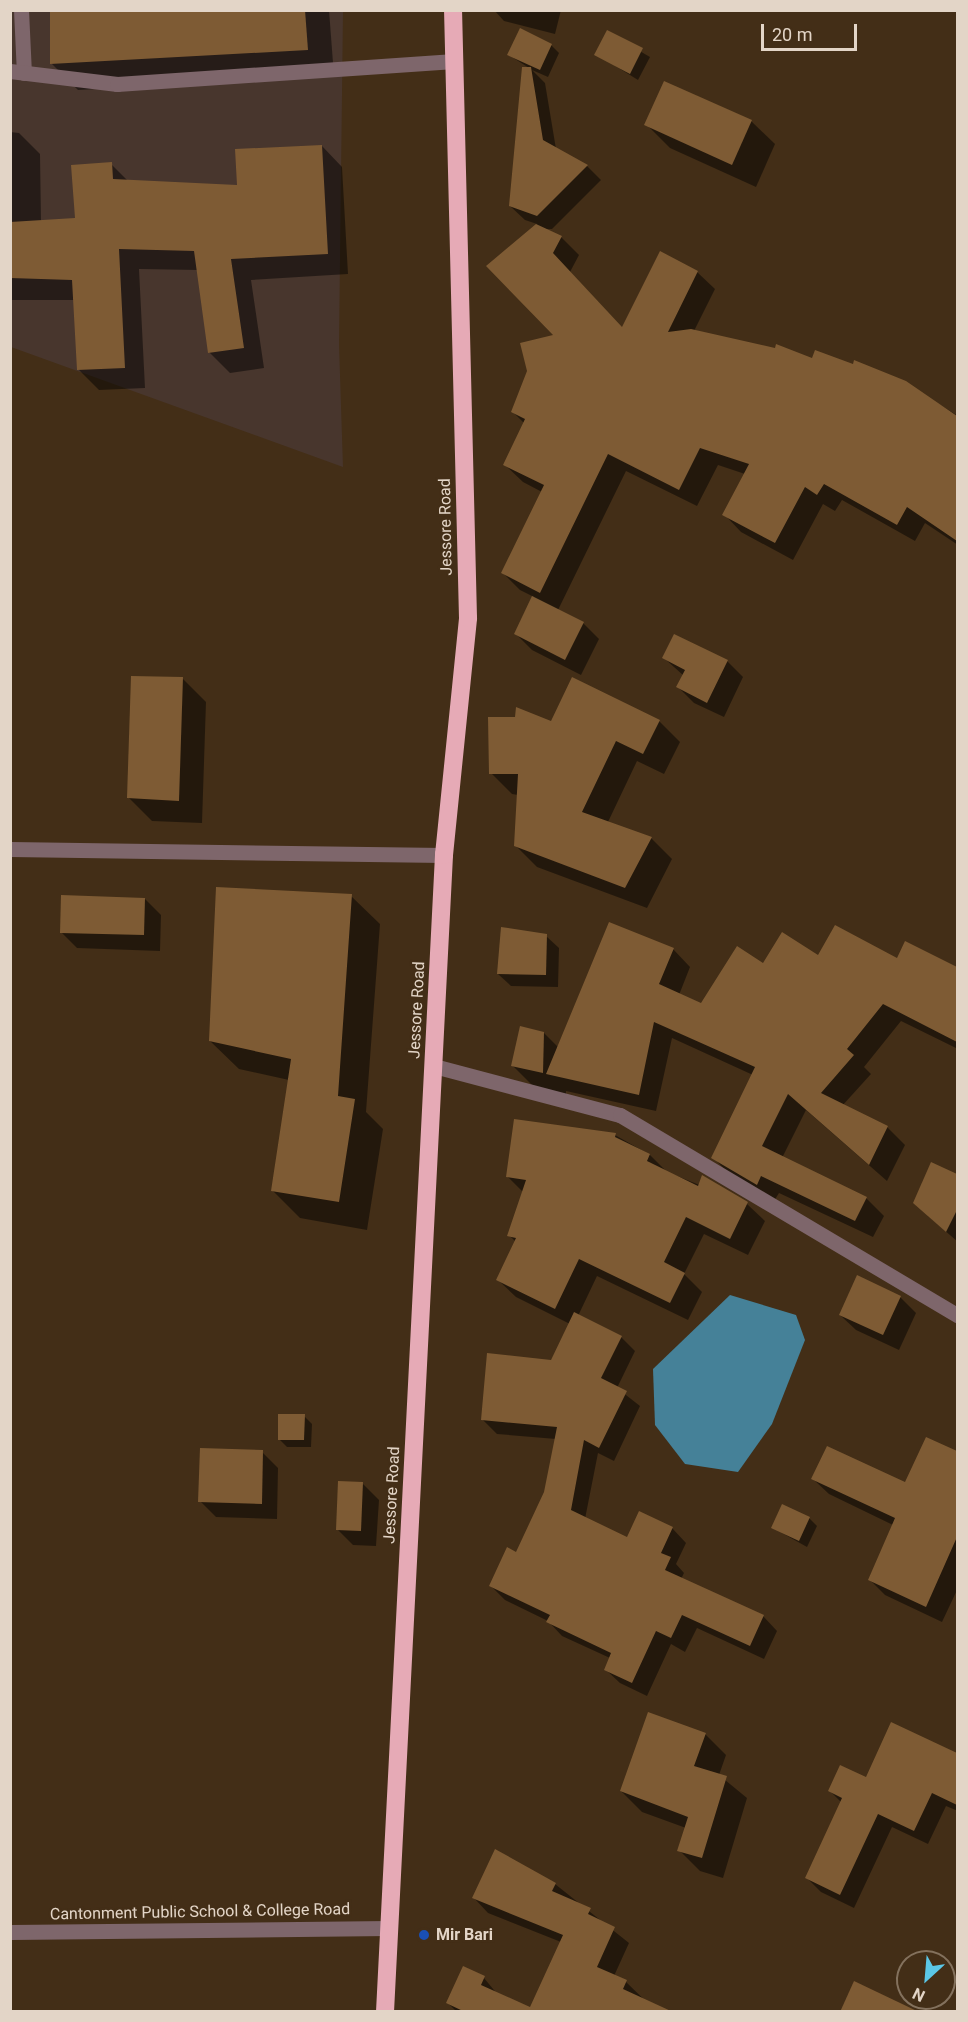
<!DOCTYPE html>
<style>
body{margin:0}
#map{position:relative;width:968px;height:2022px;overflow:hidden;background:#432e17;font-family:Roboto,sans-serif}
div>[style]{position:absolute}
.industrial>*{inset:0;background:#48362d}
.water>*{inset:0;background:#458198}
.shadow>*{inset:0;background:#0007}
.building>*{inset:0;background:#7e5b34}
.minor>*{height:15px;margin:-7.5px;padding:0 7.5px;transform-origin:7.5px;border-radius:7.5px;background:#7e666b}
.highway>*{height:18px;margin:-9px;padding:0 9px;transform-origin:9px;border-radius:9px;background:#e6aab6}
.dots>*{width:16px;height:16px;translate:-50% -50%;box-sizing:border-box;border:3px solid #432e17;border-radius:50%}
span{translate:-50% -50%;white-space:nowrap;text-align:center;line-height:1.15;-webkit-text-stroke:4.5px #432e17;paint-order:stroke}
.street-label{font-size:16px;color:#e3d5c7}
.poi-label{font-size:16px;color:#e3d5c7;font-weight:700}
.left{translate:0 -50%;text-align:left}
.frame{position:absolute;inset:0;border:12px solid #e3d5c7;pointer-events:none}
.north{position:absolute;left:896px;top:1950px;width:60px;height:60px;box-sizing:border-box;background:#432e17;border:2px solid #83715d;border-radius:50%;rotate:206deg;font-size:16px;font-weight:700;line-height:24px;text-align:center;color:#e3d5c7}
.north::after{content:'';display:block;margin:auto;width:21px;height:27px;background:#5bc7e7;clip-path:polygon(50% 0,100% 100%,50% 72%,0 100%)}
.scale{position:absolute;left:761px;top:24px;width:96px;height:27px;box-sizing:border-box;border:3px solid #e3d5c7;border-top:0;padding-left:8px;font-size:18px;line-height:21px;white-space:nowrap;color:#e3d5c7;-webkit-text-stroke:4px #432e17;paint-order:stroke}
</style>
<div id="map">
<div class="industrial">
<i style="clip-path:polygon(10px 11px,343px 11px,339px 344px,343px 467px,11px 347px)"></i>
</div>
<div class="water">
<i style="clip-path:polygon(730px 1295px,796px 1315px,805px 1340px,772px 1424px,738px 1472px,685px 1464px,655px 1425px,653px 1369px)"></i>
</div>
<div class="shadow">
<i style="clip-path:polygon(50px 10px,329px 10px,334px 76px,78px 90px,51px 63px)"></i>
<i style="clip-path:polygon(494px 10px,561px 10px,555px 34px,504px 21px)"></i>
<i style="clip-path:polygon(607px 32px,650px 57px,638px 80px,596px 54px)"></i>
<i style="clip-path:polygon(551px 45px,559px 53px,548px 77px,532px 70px,545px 83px,556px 149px,587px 166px,601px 180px,552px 229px,544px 229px,561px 237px,579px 255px,570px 272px,623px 329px,697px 272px,715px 289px,694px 331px,905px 383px,958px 416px,958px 545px,925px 523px,915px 541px,842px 500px,835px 511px,823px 504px,793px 560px,741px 532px,724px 514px,745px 474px,718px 465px,697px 506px,626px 471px,558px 610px,583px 623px,599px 639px,581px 675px,532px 650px,516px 634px,534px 597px,520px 590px,502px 572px,542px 492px,523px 482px,505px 465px,525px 424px,513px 412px,556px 336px,488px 266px,537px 224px,525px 220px,510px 206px,529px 68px,509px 55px)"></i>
<i style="clip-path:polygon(751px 121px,775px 144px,756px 187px,670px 148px,646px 124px)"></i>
<i style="clip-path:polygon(10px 132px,19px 133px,40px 154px,41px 222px,76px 220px,111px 164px,129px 182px,238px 186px,322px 146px,342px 167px,348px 274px,251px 280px,264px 368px,230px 373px,209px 352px,198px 270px,139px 269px,145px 388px,99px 390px,78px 369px,74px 300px,10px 300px)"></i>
<i style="clip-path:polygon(664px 658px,727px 661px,743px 677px,724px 717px,694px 703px,678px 687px,684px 676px)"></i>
<i style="clip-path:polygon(183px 679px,206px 702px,202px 823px,152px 821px,129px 798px)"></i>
<i style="clip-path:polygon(659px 721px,680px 742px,664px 774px,637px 761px,608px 822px,651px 838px,672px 859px,647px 908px,537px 867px,516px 846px,518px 795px,512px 794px,491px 773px,551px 723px)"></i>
<i style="clip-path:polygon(351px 896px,380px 924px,366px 1112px,383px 1129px,367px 1230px,300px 1218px,272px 1190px,289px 1080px,239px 1069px,210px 1041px)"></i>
<i style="clip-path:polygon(145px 899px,161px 915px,160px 951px,77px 948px,61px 932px)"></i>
<i style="clip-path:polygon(546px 936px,559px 948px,558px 987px,511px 986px,498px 974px)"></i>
<i style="clip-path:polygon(673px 949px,690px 967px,679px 995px,702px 1005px,763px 965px,819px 957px,898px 960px,958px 977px,958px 1049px,901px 1021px,864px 1067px,871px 1074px,842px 1106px,887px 1127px,905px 1145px,887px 1181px,806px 1110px,782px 1158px,866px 1198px,884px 1216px,873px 1237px,779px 1193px,774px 1201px,730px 1175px,713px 1157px,753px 1075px,672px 1038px,656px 1111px,566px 1091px,566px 1096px,536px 1089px,513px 1066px,544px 1033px,559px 1048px)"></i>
<i style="clip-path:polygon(615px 1135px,650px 1155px,667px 1172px,747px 1204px,765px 1221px,748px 1255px,704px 1234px,684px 1274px,702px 1292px,688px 1320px,597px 1276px,578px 1316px,621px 1337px,635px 1351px,617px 1388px,640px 1406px,614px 1461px,598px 1453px,585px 1519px,628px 1539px,672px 1528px,686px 1543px,676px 1564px,684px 1573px,681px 1579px,763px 1616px,777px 1631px,764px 1659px,697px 1628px,685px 1652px,671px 1644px,647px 1696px,620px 1683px,605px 1669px,610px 1658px,562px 1636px,548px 1621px,505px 1600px,491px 1586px,517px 1554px,546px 1492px,556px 1439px,497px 1434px,483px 1420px,551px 1361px,570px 1324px,516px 1297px,498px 1280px,516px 1242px,509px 1235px,523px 1192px,507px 1176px)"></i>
<i style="clip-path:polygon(932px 1164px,958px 1176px,958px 1242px,928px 1216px)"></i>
<i style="clip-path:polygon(900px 1297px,916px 1313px,899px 1350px,856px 1330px,840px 1315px)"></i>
<i style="clip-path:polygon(304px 1416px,312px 1424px,311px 1447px,287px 1447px,279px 1439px)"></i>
<i style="clip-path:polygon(927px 1439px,958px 1452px,958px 1588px,942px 1622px,885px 1595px,869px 1579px,893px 1525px,829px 1494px,813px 1479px,906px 1484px)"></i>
<i style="clip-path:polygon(262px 1452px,278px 1468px,277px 1519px,216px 1517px,200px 1501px)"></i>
<i style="clip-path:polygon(363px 1484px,379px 1500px,376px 1546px,353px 1545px,337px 1529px)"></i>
<i style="clip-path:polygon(809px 1518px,817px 1526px,807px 1547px,773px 1528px)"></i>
<i style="clip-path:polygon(705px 1734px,726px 1755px,719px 1775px,747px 1798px,723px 1878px,700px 1871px,679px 1850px,686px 1828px,642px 1812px,621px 1791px)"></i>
<i style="clip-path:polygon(946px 1769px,958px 1774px,958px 1811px,946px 1806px,928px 1844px,892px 1827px,854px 1908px,821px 1892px,807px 1878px,842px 1803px,830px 1791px)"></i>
<i style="clip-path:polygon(555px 1884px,629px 1943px,614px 1976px,626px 1982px,657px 2012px,457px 2012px,448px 2003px,464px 1968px,484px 1978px,498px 1995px,531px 2009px,561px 1942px,488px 1913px,474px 1898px)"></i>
</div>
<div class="building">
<i style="clip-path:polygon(50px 10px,305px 10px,308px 50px,50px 64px)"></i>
<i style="clip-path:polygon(520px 28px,552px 44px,540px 70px,507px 55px)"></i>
<i style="clip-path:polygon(607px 30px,643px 48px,630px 74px,594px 55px)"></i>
<i style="clip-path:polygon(522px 67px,531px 67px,543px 140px,588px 165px,537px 216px,509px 206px)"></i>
<i style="clip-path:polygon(664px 81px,752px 120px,732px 165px,644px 125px)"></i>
<i style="clip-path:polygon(322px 145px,328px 254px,231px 259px,244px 348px,208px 353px,194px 251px,119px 249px,125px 368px,77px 370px,72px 280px,10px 278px,10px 222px,75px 218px,71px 165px,112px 162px,113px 179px,237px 185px,235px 149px)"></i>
<i style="clip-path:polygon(536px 224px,562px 236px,553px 253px,622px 327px,660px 251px,698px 271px,668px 332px,691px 329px,775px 348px,776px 344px,812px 358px,815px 350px,853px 364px,854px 360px,906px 381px,957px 416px,957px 541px,907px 507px,897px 525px,824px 484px,817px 495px,805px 487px,775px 543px,722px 515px,749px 464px,700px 448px,679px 490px,608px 454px,540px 593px,501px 573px,544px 485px,503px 465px,525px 419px,511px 412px,527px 371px,520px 343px,553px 335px,486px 266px)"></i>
<i style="clip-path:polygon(532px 596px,584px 622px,565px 660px,514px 634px)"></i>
<i style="clip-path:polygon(674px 634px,728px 660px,707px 703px,676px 687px,685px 670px,662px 658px)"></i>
<i style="clip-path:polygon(131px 676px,183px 677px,179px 801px,127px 798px)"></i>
<i style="clip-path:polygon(572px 677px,660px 720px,643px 754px,616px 741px,582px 812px,652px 837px,625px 888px,514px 846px,518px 774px,489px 774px,488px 717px,515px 717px,516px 707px,551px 721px)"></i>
<i style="clip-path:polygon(216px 887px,352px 894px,338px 1096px,355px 1099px,339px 1202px,271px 1191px,291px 1059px,209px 1041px)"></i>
<i style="clip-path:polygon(61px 895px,145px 898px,144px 935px,60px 933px)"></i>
<i style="clip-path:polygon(609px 922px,674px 948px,659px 984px,701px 1003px,737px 946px,763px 963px,782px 932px,818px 955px,835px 925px,897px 958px,905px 941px,957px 967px,957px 1042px,883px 1004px,847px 1049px,854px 1055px,821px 1093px,888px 1126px,869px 1165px,788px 1094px,762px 1146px,867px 1197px,855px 1221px,761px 1176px,757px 1185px,711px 1158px,755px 1067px,654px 1022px,639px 1095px,546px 1074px)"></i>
<i style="clip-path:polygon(501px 927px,547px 934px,546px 975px,497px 974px)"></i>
<i style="clip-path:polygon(520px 1026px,544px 1032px,543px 1073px,511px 1066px)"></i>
<i style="clip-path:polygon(514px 1119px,616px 1133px,615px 1137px,650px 1154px,647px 1161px,698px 1186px,702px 1175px,748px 1202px,730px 1239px,686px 1217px,664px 1262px,685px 1273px,670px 1303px,579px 1259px,555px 1309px,496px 1280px,516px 1238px,507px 1236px,526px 1180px,506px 1177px)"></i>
<i style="clip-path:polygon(931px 1162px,957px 1174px,957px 1210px,946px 1232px,913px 1203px)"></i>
<i style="clip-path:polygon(857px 1275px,901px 1296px,883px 1335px,839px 1315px)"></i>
<i style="clip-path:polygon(574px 1312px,622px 1336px,601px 1378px,627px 1391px,599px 1448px,584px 1440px,571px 1510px,627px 1537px,639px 1511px,673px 1527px,661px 1553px,671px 1557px,665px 1570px,764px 1615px,750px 1646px,682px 1615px,671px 1638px,656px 1631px,632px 1683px,604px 1670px,611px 1653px,546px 1622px,550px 1615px,489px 1586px,507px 1547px,516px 1552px,544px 1492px,557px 1427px,481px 1420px,487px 1353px,551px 1360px)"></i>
<i style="clip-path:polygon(278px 1414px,305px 1414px,304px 1440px,278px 1440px)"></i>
<i style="clip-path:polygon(926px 1437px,957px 1451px,957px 1537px,926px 1607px,868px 1580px,895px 1518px,811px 1479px,827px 1446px,905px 1482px)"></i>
<i style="clip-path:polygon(200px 1448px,263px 1450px,262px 1504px,198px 1502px)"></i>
<i style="clip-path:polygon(338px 1481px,363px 1482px,361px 1531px,336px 1530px)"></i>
<i style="clip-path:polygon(782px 1504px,810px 1517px,799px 1541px,771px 1528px)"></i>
<i style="clip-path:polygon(648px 1712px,706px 1733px,694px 1766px,727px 1776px,702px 1858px,677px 1851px,688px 1817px,620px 1791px)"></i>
<i style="clip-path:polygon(891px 1722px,957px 1753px,957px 1805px,932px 1793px,914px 1831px,878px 1814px,840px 1895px,805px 1878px,842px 1798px,828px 1791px,840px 1765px,866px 1777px)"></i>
<i style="clip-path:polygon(495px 1849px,556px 1883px,552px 1891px,591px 1908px,588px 1914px,615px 1927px,597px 1967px,627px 1980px,623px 1989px,673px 2012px,465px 2012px,446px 2003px,463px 1966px,485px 1976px,481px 1985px,530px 2007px,563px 1935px,472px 1898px)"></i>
<i style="clip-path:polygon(854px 1981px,919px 2012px,840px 2012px)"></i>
</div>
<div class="minor">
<i style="left:21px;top:10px;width:63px;rotate:87.3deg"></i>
<i style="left:10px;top:71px;width:108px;rotate:6.9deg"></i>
<i style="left:117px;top:84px;width:338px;rotate:-3.9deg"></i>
<i style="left:10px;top:849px;width:434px;rotate:0.8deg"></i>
<i style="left:434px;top:1066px;width:192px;rotate:14.8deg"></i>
<i style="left:620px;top:1115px;width:393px;rotate:30.7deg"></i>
<i style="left:10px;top:1932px;width:379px;rotate:-0.6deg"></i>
</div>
<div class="highway">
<i style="left:385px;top:2012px;width:1159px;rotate:-87.08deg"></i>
<i style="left:444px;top:855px;width:238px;rotate:-84.2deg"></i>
<i style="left:468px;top:618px;width:608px;rotate:-91.41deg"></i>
</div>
<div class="dots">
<i style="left:424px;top:1935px;background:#1a4fb4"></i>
</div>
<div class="street-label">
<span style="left:446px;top:527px;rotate:-91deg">Jessore Road</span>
<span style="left:417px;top:1010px;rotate:-87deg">Jessore Road</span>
<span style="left:392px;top:1495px;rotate:-87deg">Jessore Road</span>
<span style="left:200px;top:1912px;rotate:-1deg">Cantonment Public School &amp; College Road</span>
</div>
<div class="poi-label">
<span class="left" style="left:436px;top:1935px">Mir Bari</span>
</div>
<div class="frame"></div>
<div class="north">N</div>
<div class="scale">20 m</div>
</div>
